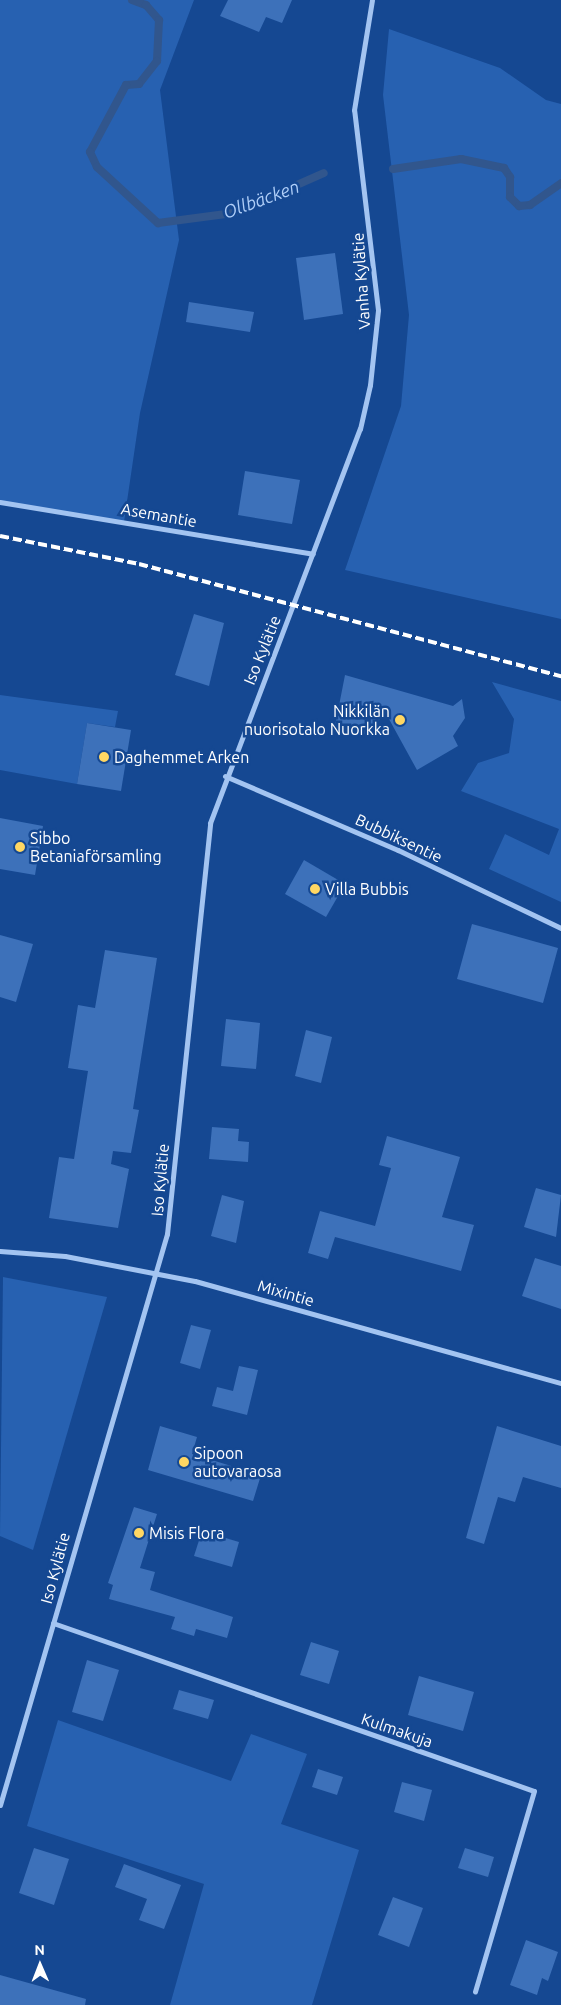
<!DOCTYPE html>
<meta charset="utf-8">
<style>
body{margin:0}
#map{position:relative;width:561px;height:2005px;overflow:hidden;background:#154892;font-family:Ubuntu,sans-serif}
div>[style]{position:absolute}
.green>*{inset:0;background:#2761b1}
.stream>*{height:8px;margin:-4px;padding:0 4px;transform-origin:4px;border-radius:4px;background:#31568d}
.building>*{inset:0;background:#3d71ba}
.street>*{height:5px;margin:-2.5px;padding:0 2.5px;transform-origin:2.5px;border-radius:2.5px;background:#a3c4f1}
.rail>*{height:4px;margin-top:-2px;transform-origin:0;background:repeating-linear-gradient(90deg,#fff 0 9px,transparent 0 13px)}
.dots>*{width:14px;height:14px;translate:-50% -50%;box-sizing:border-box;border:2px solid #154892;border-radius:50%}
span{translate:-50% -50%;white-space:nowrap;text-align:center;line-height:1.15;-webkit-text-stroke:5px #154892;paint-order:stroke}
.street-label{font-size:16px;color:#fff}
.poi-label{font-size:16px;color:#fff}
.right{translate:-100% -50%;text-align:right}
.left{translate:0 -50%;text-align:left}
.water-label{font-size:18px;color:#afcef8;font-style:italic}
.north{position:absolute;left:15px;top:1940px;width:50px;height:50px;-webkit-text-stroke:4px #154892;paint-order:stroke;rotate:359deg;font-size:14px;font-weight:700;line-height:20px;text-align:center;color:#fff}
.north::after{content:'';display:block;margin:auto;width:18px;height:22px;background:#fff;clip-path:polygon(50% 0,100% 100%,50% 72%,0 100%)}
</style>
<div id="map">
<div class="green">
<i style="clip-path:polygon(0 0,194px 0,160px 90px,179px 240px,140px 413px,124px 522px,0 502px)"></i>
<i style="clip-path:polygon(389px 29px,500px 68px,546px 100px,561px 104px,561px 619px,345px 570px,401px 406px,409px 315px,383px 95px)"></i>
<i style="clip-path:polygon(492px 682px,561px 701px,561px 902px,489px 869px,505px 834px,549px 855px,559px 829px,461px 791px,478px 763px,509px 753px,514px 719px)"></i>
<i style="clip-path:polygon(0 695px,118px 711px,115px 727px,87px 723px,77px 784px,0 770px)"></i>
<i style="clip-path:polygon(3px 1277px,107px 1297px,33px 1550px,0 1536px)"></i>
<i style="clip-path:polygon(58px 1720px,231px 1781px,251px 1734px,307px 1754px,281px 1824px,359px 1850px,312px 2005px,170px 2005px,204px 1884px,27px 1826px)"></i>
</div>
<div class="stream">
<i style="left:132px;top:0;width:15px;rotate:20deg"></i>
<i style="left:146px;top:5px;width:20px;rotate:49deg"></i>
<i style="left:159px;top:20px;width:41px;rotate:92.8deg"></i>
<i style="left:157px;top:61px;width:29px;rotate:128deg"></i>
<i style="left:139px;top:84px;width:13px;rotate:176deg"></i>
<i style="left:126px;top:85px;width:76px;rotate:118.2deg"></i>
<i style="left:90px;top:152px;width:17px;rotate:65deg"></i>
<i style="left:97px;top:167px;width:83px;rotate:42.6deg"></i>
<i style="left:158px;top:223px;width:76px;rotate:-7.6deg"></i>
<i style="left:233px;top:213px;width:99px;rotate:-23.7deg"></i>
<i style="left:393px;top:169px;width:69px;rotate:-8.4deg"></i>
<i style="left:461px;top:159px;width:44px;rotate:11.8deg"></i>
<i style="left:504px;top:168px;width:11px;rotate:56deg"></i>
<i style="left:510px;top:177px;width:20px;rotate:90deg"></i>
<i style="left:510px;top:197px;width:13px;rotate:45deg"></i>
<i style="left:519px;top:206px;width:11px;rotate:-5deg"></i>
<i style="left:530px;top:205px;width:38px;rotate:-35deg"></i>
</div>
<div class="building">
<i style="clip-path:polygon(228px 0,292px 0,282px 23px,266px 17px,259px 32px,220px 16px)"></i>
<i style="clip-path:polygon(335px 253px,343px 314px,304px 320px,296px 258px)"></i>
<i style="clip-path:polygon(189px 302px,254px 312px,250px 332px,186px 322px)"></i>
<i style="clip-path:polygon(245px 471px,300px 480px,292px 524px,238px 515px)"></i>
<i style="clip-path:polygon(194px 614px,224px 623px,209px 686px,175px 675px)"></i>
<i style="clip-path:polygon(345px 675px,453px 706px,462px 699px,465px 718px,453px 736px,458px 746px,417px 770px,384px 710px,371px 736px,335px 726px)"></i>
<i style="clip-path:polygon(87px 723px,131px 730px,121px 791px,77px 784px)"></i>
<i style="clip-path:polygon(0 818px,43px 826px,35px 875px,0 869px)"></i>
<i style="clip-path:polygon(304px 860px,345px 884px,326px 917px,285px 894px)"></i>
<i style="clip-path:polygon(472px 924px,558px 948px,543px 1003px,457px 979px)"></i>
<i style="clip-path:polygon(0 935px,33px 944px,16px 1002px,0 997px)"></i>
<i style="clip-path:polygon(105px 950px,157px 958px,133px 1109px,139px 1110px,131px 1153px,113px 1151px,111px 1164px,129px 1169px,118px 1228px,49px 1218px,59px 1157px,74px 1159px,88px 1071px,68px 1068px,78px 1005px,95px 1008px)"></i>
<i style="clip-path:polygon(226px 1019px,260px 1023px,256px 1069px,221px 1066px)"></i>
<i style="clip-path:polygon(306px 1030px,332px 1037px,321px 1083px,295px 1076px)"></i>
<i style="clip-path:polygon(212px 1127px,239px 1129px,238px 1141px,249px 1142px,248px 1162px,209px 1159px)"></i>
<i style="clip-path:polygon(387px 1136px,460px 1157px,442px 1217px,474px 1225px,461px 1271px,335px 1237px,328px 1259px,308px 1253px,320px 1211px,375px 1226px,391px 1168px,379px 1165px)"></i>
<i style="clip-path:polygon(536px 1188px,561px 1195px,556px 1237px,524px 1227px)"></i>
<i style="clip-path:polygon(222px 1195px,244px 1201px,236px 1243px,211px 1236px)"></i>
<i style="clip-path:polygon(535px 1258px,561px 1266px,561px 1309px,522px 1296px)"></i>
<i style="clip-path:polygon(191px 1325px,211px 1330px,200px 1369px,180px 1363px)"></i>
<i style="clip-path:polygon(239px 1366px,258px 1370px,247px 1415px,212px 1406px,217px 1387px,233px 1391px)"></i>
<i style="clip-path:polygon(160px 1426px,197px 1437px,192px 1454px,261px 1475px,253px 1501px,148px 1470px)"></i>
<i style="clip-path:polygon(497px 1426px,561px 1446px,561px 1488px,523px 1477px,515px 1502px,498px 1497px,484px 1544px,466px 1538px)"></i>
<i style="clip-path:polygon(134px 1507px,157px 1514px,140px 1568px,155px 1572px,150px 1590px,233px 1617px,227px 1638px,196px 1629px,194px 1636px,171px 1629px,175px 1617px,109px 1599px,113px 1585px,108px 1583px)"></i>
<i style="clip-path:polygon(202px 1531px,239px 1542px,232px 1567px,194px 1556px)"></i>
<i style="clip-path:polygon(311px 1642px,339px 1651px,329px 1684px,300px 1675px)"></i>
<i style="clip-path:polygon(87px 1660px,119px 1670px,103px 1721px,72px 1712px)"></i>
<i style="clip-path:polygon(419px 1676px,474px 1692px,463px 1731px,408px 1715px)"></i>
<i style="clip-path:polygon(179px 1690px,214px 1700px,208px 1719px,173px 1709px)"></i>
<i style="clip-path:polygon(318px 1769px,343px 1777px,337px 1795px,312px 1787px)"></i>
<i style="clip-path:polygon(402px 1782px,432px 1790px,424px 1821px,394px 1812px)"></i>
<i style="clip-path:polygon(34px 1848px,69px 1859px,54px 1905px,19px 1893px)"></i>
<i style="clip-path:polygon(465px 1848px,494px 1857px,488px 1877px,458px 1868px)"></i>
<i style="clip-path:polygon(124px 1864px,181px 1885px,164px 1929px,139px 1920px,147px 1899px,115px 1887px)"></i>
<i style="clip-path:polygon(393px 1897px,423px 1908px,409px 1947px,378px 1935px)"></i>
<i style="clip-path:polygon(526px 1940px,558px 1952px,548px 1981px,542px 1978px,537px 1995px,510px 1985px)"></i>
<i style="clip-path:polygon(0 1975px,86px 1999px,85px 2005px,0 2005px)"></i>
</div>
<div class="street">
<i style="left:0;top:502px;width:317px;rotate:9.4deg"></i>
<i style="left:225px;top:776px;width:188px;rotate:23.2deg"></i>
<i style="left:398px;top:850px;width:181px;rotate:25.6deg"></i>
<i style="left:0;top:1251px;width:65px;rotate:4.4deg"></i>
<i style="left:65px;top:1256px;width:132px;rotate:10.9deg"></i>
<i style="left:195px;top:1281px;width:380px;rotate:15.6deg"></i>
<i style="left:53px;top:1623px;width:509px;rotate:19.25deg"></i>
<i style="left:534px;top:1791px;width:209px;rotate:106.4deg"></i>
<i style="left:0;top:1805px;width:595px;rotate:-73.7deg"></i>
<i style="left:167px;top:1234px;width:413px;rotate:-84deg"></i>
<i style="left:210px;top:823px;width:422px;rotate:-69.2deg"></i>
<i style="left:360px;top:429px;width:45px;rotate:-77.2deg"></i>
<i style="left:370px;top:385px;width:75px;rotate:-83.9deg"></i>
<i style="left:378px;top:310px;width:201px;rotate:-96.8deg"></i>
<i style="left:354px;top:110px;width:111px;rotate:-80.7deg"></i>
</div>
<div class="rail">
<i style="left:0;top:536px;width:142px;rotate:11.4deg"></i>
<i style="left:139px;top:564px;width:437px;rotate:14.9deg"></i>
</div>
<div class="dots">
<i style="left:400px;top:720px;background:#ffd763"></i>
<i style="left:104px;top:757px;background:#ffd763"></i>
<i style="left:20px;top:847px;background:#ffd763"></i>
<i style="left:315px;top:889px;background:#ffd763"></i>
<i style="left:184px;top:1462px;background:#ffd763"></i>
<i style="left:139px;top:1533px;background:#ffd763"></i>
</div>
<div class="street-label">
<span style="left:361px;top:281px;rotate:-94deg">Vanha Kylätie</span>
<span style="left:159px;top:515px;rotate:10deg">Asemantie</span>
<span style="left:262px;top:650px;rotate:-68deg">Iso Kylätie</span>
<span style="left:399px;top:838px;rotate:25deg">Bubbiksentie</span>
<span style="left:160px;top:1180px;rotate:-85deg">Iso Kylätie</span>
<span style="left:286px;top:1293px;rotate:16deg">Mixintie</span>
<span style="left:55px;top:1568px;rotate:-75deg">Iso Kylätie</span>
<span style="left:397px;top:1730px;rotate:19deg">Kulmakuja</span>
</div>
<div class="poi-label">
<span class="right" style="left:390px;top:720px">Nikkilän<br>nuorisotalo Nuorkka</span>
<span class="left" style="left:114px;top:757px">Daghemmet Arken</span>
<span class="left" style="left:30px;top:847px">Sibbo<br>Betaniaförsamling</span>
<span class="left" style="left:325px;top:889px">Villa Bubbis</span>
<span class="left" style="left:194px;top:1462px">Sipoon<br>autovaraosa</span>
<span class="left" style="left:149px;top:1533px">Misis Flora</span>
</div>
<div class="water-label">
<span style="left:261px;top:199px;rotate:-20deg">Ollbäcken</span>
</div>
<div class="north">N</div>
</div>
